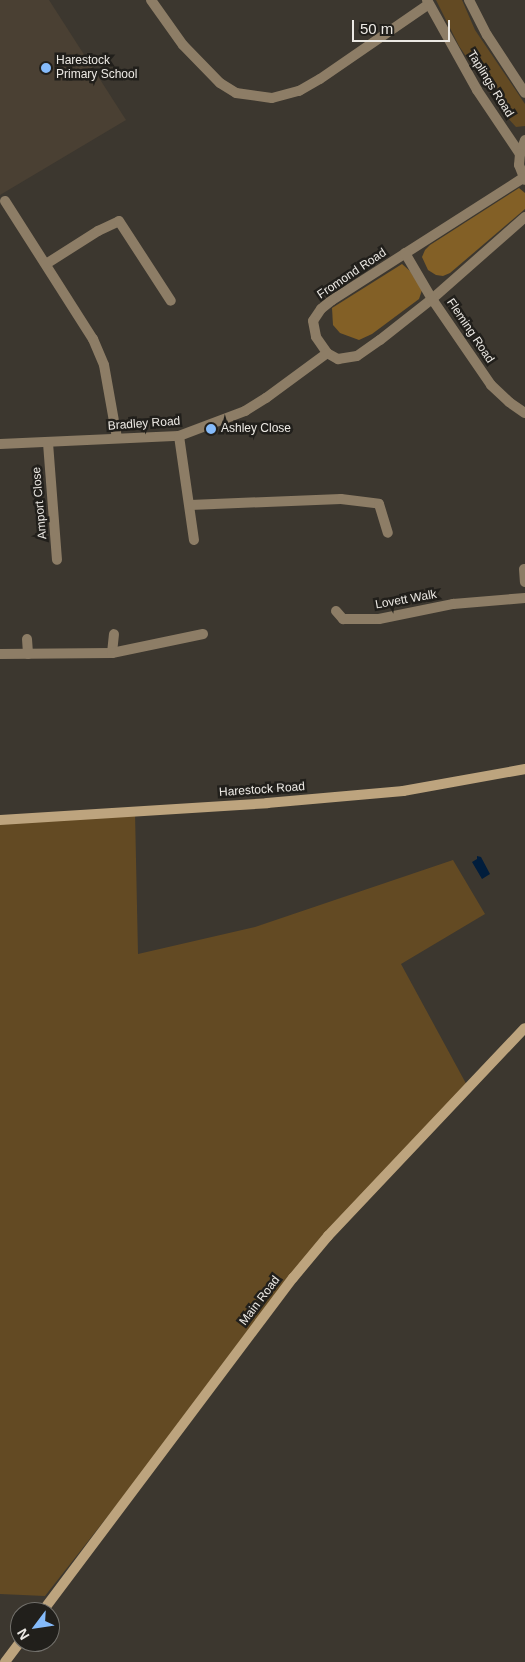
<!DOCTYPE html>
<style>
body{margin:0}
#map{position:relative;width:525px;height:1662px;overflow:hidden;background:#3c372f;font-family:Helvetica,sans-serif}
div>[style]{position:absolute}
.built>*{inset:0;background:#4a4033}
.green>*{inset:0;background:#634a23}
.forest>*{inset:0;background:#836026}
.water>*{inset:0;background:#011d3c}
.street>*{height:10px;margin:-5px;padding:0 5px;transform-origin:5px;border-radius:5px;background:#8d7d66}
.secondary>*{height:10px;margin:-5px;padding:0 5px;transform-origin:5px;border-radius:5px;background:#bda47e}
.dots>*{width:14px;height:14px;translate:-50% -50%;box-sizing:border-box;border:2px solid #211f1b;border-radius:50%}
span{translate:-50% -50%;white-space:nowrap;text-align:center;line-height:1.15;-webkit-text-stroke:5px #211f1b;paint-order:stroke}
.poi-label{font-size:12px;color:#ece9e4}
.left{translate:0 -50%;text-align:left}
.street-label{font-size:12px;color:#ece9e4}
.north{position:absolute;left:10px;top:1602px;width:50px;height:50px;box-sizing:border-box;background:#211f1b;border:1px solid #72706b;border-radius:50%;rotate:239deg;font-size:14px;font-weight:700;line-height:20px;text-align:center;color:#ece9e4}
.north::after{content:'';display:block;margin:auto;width:18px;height:22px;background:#85bbfb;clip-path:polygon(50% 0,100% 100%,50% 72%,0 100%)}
.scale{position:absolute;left:352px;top:20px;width:98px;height:22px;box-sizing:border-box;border:2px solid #ece9e4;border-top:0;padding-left:6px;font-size:15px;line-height:18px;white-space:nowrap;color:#ece9e4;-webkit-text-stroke:4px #211f1b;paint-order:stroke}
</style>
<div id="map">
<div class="built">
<i style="clip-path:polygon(0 0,49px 0,126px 120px,0 195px)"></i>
</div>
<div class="green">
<i style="clip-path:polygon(436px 0,462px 0,475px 30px,525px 104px,525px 126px,516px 127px,506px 116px,459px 46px)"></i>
<i style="clip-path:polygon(135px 812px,138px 954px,255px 927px,453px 860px,485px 914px,401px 964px,469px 1089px,328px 1236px,45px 1596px,0 1594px,0 820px)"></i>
</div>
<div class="forest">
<i style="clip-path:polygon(519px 188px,525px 193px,525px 209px,450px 273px,443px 276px,436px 275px,428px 270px,422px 257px,425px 250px,430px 245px)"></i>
<i style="clip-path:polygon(402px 264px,410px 271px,422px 290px,419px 299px,372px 334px,359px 340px,340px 333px,333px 325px,332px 308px)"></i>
</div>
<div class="water">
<i style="clip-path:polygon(477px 856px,481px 857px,490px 874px,482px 879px,472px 862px,477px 859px)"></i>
</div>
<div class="street">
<i style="left:151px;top:0;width:55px;rotate:54.6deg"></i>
<i style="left:183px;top:45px;width:53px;rotate:45.8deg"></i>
<i style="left:220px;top:83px;width:19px;rotate:32deg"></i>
<i style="left:236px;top:93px;width:36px;rotate:8deg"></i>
<i style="left:272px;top:98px;width:28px;rotate:-15deg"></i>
<i style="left:299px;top:91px;width:24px;rotate:-30deg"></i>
<i style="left:320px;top:79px;width:132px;rotate:-34.5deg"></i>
<i style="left:427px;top:0;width:103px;rotate:60.9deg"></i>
<i style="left:477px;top:90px;width:77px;rotate:56.1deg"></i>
<i style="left:469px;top:0;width:39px;rotate:63deg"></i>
<i style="left:487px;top:35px;width:69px;rotate:56.8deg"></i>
<i style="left:525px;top:140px;width:15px;rotate:110deg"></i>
<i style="left:520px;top:154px;width:11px;rotate:95deg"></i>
<i style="left:519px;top:165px;width:16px;rotate:68deg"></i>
<i style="left:523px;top:178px;width:227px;rotate:147.4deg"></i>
<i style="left:332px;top:300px;width:14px;rotate:141deg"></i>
<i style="left:321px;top:309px;width:14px;rotate:124deg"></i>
<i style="left:313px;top:321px;width:16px;rotate:79deg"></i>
<i style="left:316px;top:337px;width:19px;rotate:55deg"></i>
<i style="left:327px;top:353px;width:13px;rotate:29deg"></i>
<i style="left:338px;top:359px;width:19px;rotate:-9deg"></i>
<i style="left:357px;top:356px;width:28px;rotate:-35deg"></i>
<i style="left:380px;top:340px;width:66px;rotate:-38.3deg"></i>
<i style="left:432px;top:299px;width:124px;rotate:-41.4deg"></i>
<i style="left:5px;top:201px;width:164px;rotate:57.5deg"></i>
<i style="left:93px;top:339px;width:28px;rotate:67deg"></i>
<i style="left:104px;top:365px;width:74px;rotate:79.9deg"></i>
<i style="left:405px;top:253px;width:53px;rotate:59.6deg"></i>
<i style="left:432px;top:299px;width:104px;rotate:55.5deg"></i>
<i style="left:491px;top:385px;width:25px;rotate:43deg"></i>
<i style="left:509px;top:402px;width:19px;rotate:35deg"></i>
<i style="left:46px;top:264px;width:62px;rotate:-32.4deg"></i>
<i style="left:98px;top:231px;width:23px;rotate:-25deg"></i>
<i style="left:119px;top:221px;width:95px;rotate:57deg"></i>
<i style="left:179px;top:436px;width:105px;rotate:81.8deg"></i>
<i style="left:48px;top:443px;width:117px;rotate:85.6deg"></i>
<i style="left:0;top:444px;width:179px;rotate:-2.6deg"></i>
<i style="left:179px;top:436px;width:71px;rotate:-20.7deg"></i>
<i style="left:245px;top:411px;width:25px;rotate:-32deg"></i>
<i style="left:266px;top:398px;width:76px;rotate:-36.4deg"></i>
<i style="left:190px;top:505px;width:151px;rotate:-2.3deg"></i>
<i style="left:341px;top:499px;width:38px;rotate:7deg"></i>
<i style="left:379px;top:504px;width:30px;rotate:73deg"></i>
<i style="left:524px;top:569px;width:13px;rotate:86deg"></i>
<i style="left:336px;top:611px;width:11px;rotate:49deg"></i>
<i style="left:343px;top:619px;width:36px"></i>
<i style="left:379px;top:619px;width:76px;rotate:-11.5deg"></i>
<i style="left:453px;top:604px;width:72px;rotate:-4.8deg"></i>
<i style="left:27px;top:639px;width:15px;rotate:86deg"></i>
<i style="left:112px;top:653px;width:19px;rotate:-84deg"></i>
<i style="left:0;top:654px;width:112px;rotate:-0.5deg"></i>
<i style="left:112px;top:653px;width:93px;rotate:-11.8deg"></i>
</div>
<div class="secondary">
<i style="left:0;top:820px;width:268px;rotate:-3.6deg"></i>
<i style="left:267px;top:803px;width:137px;rotate:-5deg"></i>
<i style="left:403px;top:791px;width:124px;rotate:-10.2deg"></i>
<i style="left:42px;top:1612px;width:418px;rotate:-53.1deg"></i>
<i style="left:293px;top:1278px;width:55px;rotate:-50.2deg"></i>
<i style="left:328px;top:1236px;width:286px;rotate:-46.6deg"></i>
<i style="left:5px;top:1662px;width:25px;rotate:-53deg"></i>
</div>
<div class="dots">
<i style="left:46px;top:68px;background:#85bbfb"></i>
<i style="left:211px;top:429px;background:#85bbfb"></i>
</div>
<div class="poi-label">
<span class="left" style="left:56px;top:68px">Harestock<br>Primary School</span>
<span class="left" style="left:221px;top:429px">Ashley Close</span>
</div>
<div class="street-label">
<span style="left:490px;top:84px;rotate:58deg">Taplings Road</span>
<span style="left:352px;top:274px;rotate:-34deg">Fromond Road</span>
<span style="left:470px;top:331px;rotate:56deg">Fleming Road</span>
<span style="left:144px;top:424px;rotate:-4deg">Bradley Road</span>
<span style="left:40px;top:503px;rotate:-95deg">Amport Close</span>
<span style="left:406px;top:600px;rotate:-10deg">Lovett Walk</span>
<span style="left:262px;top:790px;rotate:-4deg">Harestock Road</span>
<span style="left:260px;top:1301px;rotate:-53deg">Main Road</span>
</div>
<div class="north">N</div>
<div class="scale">50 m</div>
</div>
